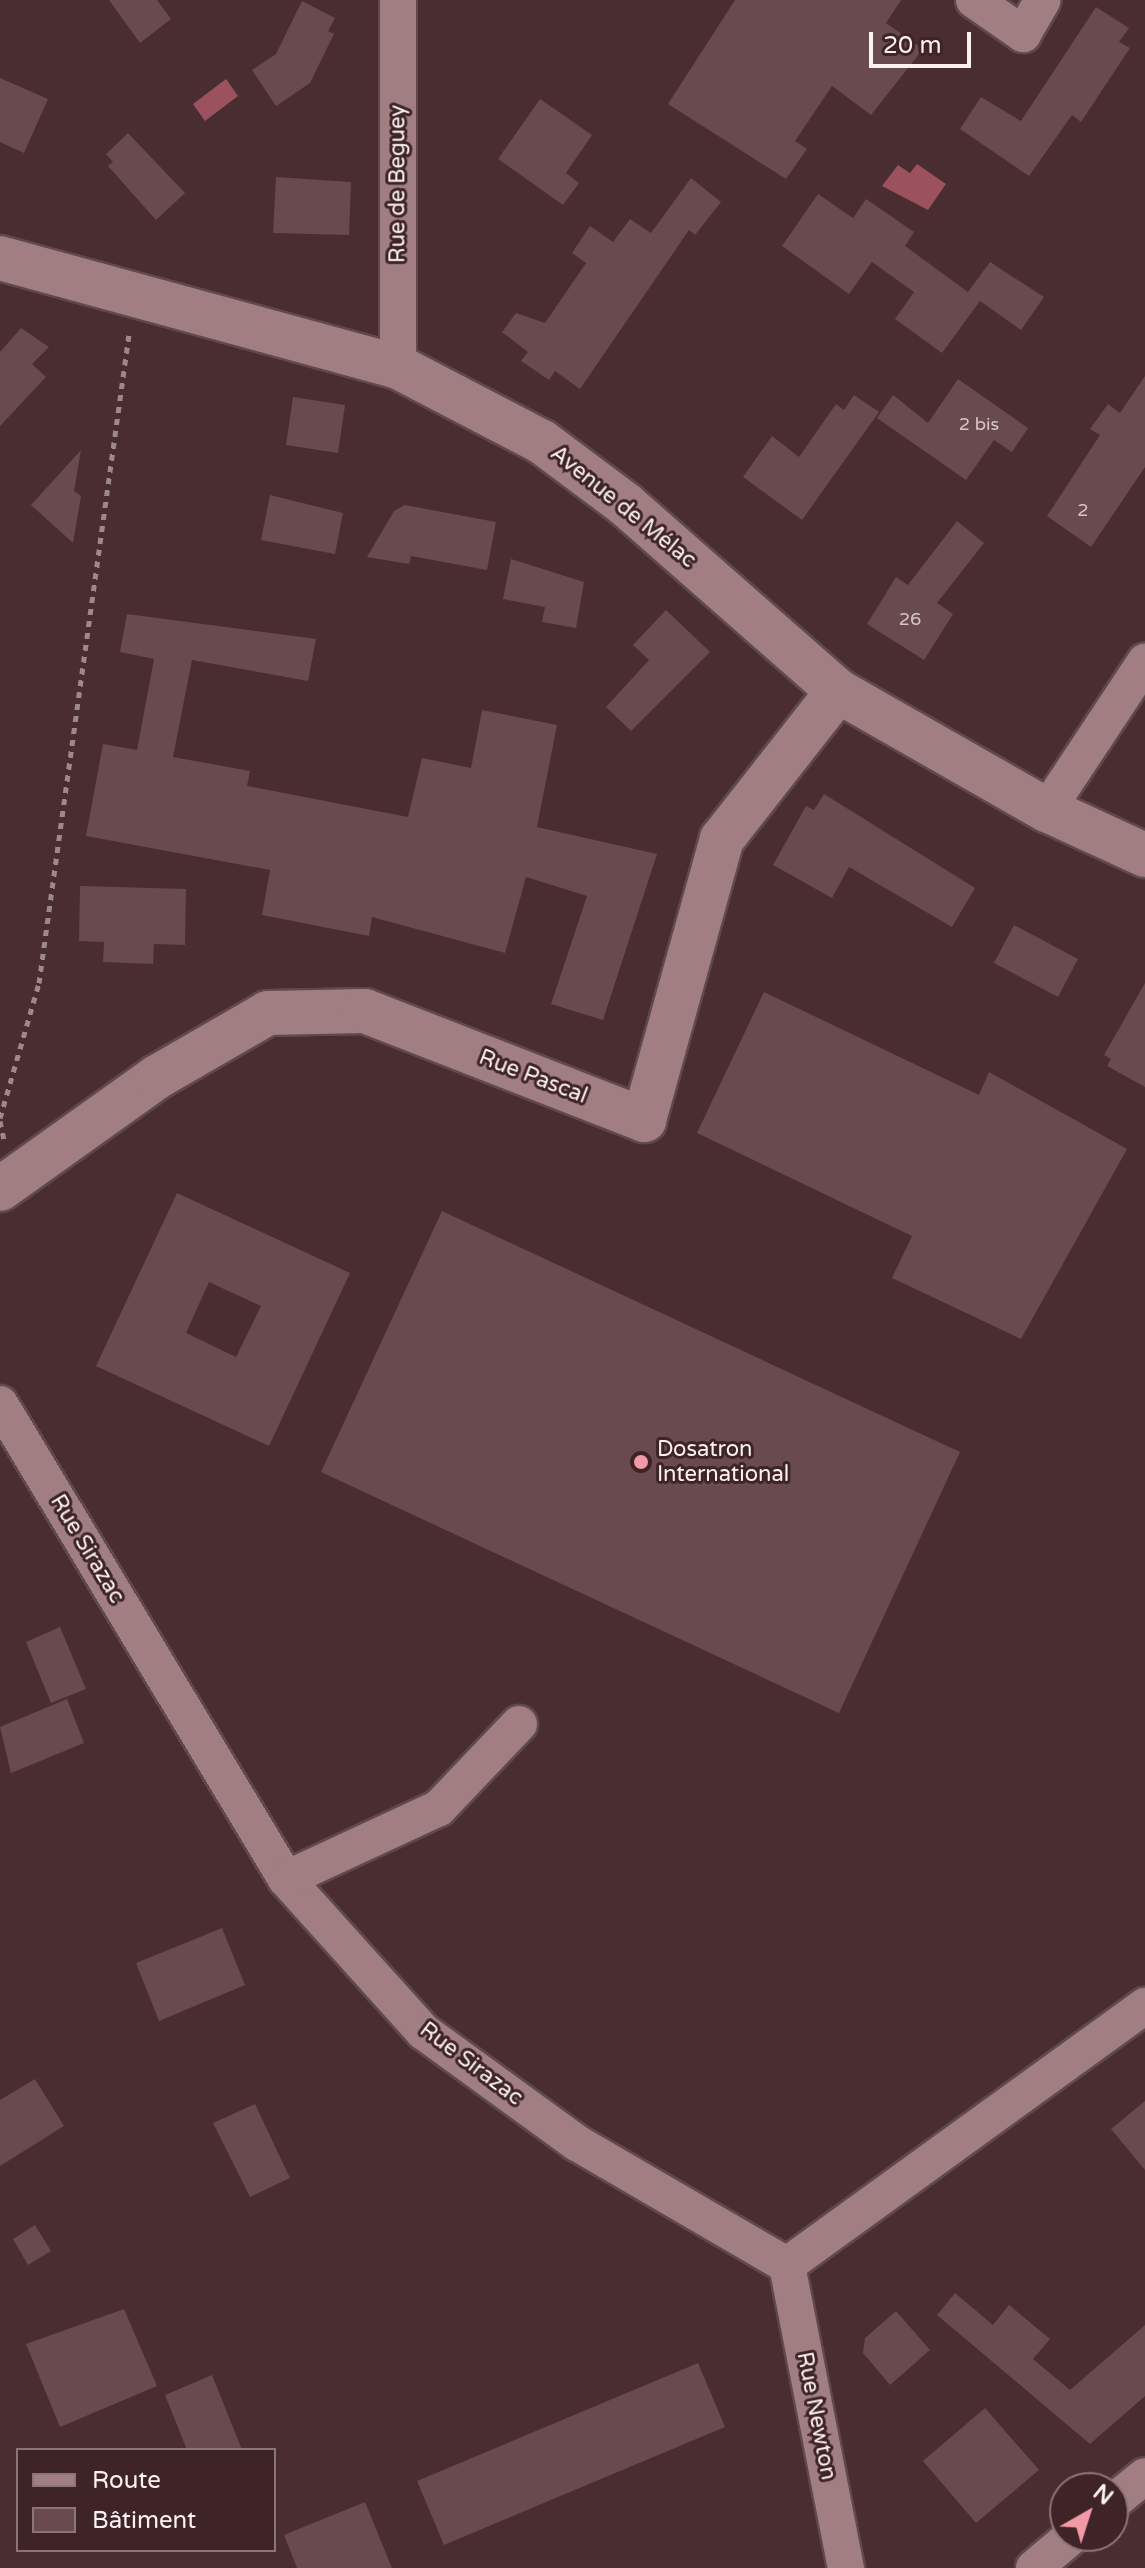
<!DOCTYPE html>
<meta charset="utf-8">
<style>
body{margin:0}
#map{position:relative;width:1145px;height:2568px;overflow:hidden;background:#492d31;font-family:"Varela Round",sans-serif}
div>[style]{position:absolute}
.water>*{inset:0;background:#9c515e}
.building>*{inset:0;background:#694a4e}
.path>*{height:5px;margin-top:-2.5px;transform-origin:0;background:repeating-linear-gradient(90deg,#9d898c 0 6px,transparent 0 12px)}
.roads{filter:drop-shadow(2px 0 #5f494d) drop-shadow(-2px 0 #5f494d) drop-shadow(0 2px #5f494d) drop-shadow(0 -2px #5f494d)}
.minor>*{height:36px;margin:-18px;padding:0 18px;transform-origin:18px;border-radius:18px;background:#a07e82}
.tertiary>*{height:44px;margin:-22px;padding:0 22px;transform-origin:22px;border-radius:22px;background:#a07e82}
.dots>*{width:22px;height:22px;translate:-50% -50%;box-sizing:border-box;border:4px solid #3e2327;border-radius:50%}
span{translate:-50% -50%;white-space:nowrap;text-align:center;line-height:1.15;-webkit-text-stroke:6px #3e2327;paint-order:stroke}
.number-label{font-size:18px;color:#d7c7c9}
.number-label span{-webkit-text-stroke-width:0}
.street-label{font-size:22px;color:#fcf1f2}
.poi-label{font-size:22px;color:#fcf1f2}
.left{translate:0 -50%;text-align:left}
.legend{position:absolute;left:16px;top:2448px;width:260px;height:104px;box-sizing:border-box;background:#3e2327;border:2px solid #8a7578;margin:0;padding:10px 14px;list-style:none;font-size:24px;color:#fcf1f2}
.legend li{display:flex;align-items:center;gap:16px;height:40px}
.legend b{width:40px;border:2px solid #8a7578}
.north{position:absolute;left:1049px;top:2472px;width:80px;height:80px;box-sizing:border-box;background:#3e2327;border:2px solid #8a7578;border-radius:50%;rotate:39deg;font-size:22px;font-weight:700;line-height:32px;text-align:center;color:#fcf1f2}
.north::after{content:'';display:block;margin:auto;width:28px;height:36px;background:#f39aa8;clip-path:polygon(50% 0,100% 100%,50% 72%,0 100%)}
.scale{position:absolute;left:869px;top:32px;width:102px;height:36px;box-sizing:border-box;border:4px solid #fcf1f2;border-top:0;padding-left:10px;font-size:24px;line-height:28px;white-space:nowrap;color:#fcf1f2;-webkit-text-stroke:6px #3e2327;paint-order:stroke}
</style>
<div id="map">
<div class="water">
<i style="clip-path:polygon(226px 79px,238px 96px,205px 121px,193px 104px)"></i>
<i style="clip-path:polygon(898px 165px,910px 173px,917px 164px,946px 184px,928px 210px,882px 186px)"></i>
</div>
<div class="building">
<i style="clip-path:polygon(109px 0,157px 0,171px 19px,140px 43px)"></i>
<i style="clip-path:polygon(735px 0,901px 0,886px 23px,923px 49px,871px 115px,832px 86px,795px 141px,807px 149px,786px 179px,668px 104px)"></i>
<i style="clip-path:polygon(302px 1px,335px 18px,328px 31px,334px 34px,310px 83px,276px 106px,252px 70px,276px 54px)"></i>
<i style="clip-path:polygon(1096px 7px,1129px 28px,1119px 42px,1130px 48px,1081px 122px,1072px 115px,1029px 176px,960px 129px,981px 97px,1021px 121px)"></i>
<i style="clip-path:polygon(0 78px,48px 99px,24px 153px,0 142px)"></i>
<i style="clip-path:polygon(540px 99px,592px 135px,566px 173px,579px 183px,563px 205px,498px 159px)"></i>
<i style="clip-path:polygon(128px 133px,185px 193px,156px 220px,108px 166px,113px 162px,106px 154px)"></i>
<i style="clip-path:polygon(276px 177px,351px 182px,349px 235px,273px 233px)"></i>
<i style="clip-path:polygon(691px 178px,721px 202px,695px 235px,689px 230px,580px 389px,555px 371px,549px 380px,521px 361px,528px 352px,502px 332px,516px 313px,545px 323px,586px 263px,572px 253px,590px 226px,613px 242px,630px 219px,651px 233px)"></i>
<i style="clip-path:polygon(818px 194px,853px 218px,866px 199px,914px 232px,905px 246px,968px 292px,990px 262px,1044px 297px,1021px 330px,980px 301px,942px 353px,895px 319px,914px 292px,872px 262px,849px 294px,782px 246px)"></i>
<i style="clip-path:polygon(21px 328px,49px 347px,32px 364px,46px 377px,0 426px,0 352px)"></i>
<i style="clip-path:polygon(1145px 376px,1145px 467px,1091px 547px,1047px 516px,1100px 435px,1090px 429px,1108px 404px,1120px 413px)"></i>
<i style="clip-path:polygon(958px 379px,1028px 428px,1012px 452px,994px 440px,966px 480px,877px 418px,893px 395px,928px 423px)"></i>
<i style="clip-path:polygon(854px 395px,879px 412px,802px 520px,743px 477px,772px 436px,799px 457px,836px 404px,844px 410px)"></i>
<i style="clip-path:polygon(293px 397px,345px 405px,338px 453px,286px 445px)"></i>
<i style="clip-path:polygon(81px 450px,74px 491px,81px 496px,73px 543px,31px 505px)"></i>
<i style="clip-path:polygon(270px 495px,343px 513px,335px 554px,261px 540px)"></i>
<i style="clip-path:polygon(405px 505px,496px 522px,487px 570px,411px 556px,409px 564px,367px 557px,394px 511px)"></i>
<i style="clip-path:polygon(957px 521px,984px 543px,937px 603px,953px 614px,924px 660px,867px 624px,896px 577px,908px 585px)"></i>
<i style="clip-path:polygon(511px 559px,584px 582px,576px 628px,542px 622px,545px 607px,503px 599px)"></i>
<i style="clip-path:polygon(666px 610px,710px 652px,631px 731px,606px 707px,649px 660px,633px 645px)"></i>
<i style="clip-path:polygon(127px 614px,316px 639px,308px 681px,192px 660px,173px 757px,250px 771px,247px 786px,408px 817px,422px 758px,471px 768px,482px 710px,557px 725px,537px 827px,657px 854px,603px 1020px,551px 1004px,587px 896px,526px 877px,505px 953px,372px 917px,369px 936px,262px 915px,270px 870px,86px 836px,103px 744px,137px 750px,154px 659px,120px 652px)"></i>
<i style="clip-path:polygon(824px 794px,975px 888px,952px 927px,849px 867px,832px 898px,773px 865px,806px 806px,814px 810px)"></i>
<i style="clip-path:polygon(80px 886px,186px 889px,185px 945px,154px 944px,153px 964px,103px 962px,104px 942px,79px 941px)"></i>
<i style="clip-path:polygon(1014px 925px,1078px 959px,1058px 997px,994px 963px)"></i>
<i style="clip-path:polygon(1145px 983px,1145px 1087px,1107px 1066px,1111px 1059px,1104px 1055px)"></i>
<i style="clip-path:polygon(764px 992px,979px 1095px,989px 1072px,1127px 1149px,1021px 1339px,892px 1278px,912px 1236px,697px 1133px)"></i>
<i style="clip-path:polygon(evenodd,177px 1193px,350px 1273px,269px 1446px,96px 1366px,177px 1193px,209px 1282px,261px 1306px,236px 1357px,186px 1333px,209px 1282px)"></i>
<i style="clip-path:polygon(442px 1211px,960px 1452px,839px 1713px,321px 1472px)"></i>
<i style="clip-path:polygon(60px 1627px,86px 1689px,51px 1703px,26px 1642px)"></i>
<i style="clip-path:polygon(67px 1699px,84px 1743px,11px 1773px,0 1727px)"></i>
<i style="clip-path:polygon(222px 1928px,245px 1985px,159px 2021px,136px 1963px)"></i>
<i style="clip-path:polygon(35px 2079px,64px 2126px,0 2166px,0 2100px)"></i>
<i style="clip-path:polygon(1145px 2101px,1145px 2170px,1111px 2129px)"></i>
<i style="clip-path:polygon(255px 2104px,290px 2178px,250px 2197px,213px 2123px)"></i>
<i style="clip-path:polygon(35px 2225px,51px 2251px,28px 2265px,13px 2239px)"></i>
<i style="clip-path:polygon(955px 2293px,993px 2325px,1009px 2305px,1050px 2339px,1033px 2359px,1070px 2390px,1145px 2325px,1145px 2396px,1090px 2444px,937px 2315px)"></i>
<i style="clip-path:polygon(124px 2309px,157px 2386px,60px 2427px,26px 2344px)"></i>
<i style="clip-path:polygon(896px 2311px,930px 2350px,890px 2385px,863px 2353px,865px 2338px)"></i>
<i style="clip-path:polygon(698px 2363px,725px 2427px,444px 2545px,417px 2481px)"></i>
<i style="clip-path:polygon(212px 2375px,242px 2450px,187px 2450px,165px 2395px)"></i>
<i style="clip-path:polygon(985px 2408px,1039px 2470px,976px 2523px,923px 2461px)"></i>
<i style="clip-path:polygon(365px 2502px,392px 2568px,297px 2568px,284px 2535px)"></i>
</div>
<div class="path">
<i style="left:0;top:1118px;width:141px;rotate:-73.9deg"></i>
<i style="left:39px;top:983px;width:655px;rotate:-82.1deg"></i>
<i style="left:0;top:1121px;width:19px;rotate:78deg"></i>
</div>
<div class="roads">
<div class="minor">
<i style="left:974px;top:0;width:60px;rotate:34.8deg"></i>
<i style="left:1023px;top:34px;width:39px;rotate:-60deg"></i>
<i style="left:398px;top:367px;width:367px;rotate:-90deg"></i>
<i style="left:1047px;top:810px;width:178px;rotate:-56.5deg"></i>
<i style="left:0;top:1404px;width:554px;rotate:58.95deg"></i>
<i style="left:286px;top:1879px;width:206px;rotate:48deg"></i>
<i style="left:424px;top:2032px;width:189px;rotate:36deg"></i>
<i style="left:577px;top:2143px;width:243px;rotate:30.2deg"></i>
<i style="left:787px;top:2265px;width:442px;rotate:-35.9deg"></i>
<i style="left:286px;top:1879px;width:169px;rotate:-24.9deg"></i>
<i style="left:439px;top:1808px;width:116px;rotate:-46.4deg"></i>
<i style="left:787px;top:2265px;width:309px;rotate:79deg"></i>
<i style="left:1113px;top:2502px;width:41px;rotate:-39.1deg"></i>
<i style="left:1034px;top:2568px;width:50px;rotate:-40.1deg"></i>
</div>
<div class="tertiary">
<i style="left:0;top:258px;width:413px;rotate:15.3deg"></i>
<i style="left:398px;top:367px;width:162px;rotate:27.5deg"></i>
<i style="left:542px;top:442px;width:104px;rotate:36.8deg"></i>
<i style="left:625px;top:504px;width:283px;rotate:41.3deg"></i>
<i style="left:838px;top:691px;width:241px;rotate:29.7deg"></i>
<i style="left:1047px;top:810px;width:108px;rotate:24.7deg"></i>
<i style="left:0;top:1189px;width:193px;rotate:-35.5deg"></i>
<i style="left:157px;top:1077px;width:128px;rotate:-30deg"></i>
<i style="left:268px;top:1013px;width:97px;rotate:-1.2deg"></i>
<i style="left:365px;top:1011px;width:300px;rotate:21.3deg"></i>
<i style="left:644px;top:1120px;width:292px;rotate:-74.5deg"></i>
<i style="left:722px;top:839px;width:188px;rotate:-51.9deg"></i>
</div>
</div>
<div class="dots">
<i style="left:641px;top:1462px;background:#f39aa8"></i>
</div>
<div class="number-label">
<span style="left:979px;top:424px">2 bis</span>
<span style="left:1083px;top:510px">2</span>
<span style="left:910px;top:619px">26</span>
</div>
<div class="street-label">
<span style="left:398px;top:184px;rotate:-90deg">Rue de Beguey</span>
<span style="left:623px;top:507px;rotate:39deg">Avenue de Mélac</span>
<span style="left:533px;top:1077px;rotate:21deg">Rue Pascal</span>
<span style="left:87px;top:1549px;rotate:59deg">Rue Sirazac</span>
<span style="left:471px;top:2064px;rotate:37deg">Rue Sirazac</span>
<span style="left:816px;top:2416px;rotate:79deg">Rue Newton</span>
</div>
<div class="poi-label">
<span class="left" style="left:657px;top:1462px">Dosatron<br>International</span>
</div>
<ul class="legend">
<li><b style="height:10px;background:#a07e82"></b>Route</li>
<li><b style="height:22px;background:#694a4e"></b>Bâtiment</li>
</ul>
<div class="north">N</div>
<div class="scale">20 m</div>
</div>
